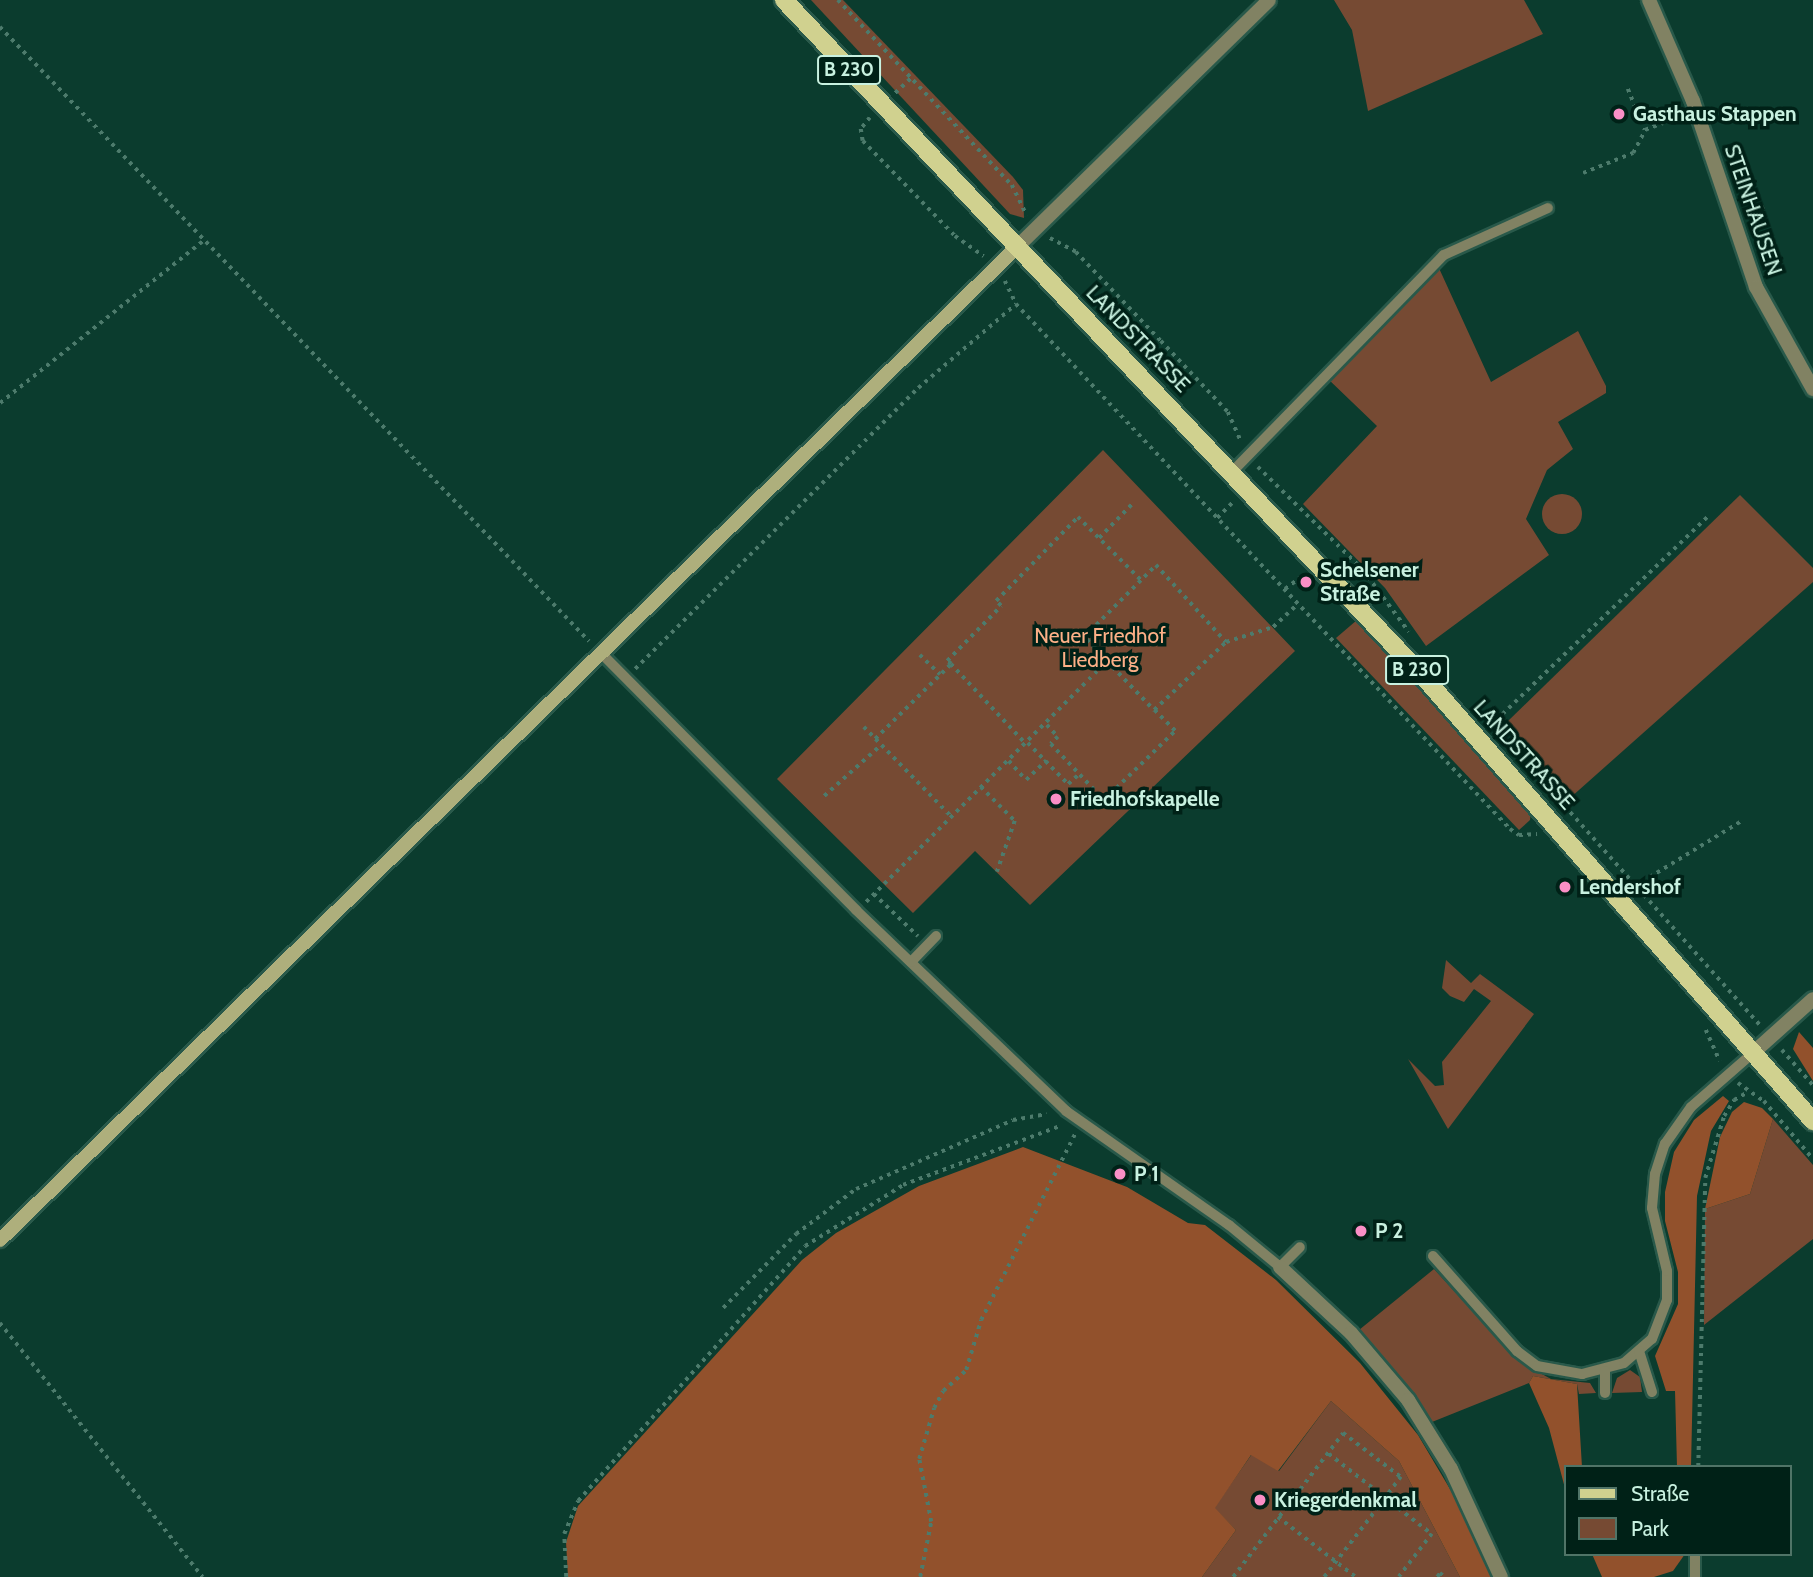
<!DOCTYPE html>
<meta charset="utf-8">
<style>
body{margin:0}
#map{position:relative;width:1813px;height:1577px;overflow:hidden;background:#0b3c2e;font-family:Cabin,sans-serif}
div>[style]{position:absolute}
.green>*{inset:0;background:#764a33}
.round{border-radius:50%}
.forest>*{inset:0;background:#92512c}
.path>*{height:3.5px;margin-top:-1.75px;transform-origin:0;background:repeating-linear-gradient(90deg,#4d7b6c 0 3.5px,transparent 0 8.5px)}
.roads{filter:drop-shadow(2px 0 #29594a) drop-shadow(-2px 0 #29594a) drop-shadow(0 2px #29594a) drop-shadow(0 -2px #29594a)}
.lane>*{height:10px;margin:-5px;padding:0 5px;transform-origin:5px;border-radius:5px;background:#818263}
.street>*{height:14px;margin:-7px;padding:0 7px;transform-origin:7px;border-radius:7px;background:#818263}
.secondary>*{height:14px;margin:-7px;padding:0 7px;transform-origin:7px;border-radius:7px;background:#aeaf7c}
.primary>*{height:18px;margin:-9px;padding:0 9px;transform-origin:9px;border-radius:9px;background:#d0d18f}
.dots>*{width:19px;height:19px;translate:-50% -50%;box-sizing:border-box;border:4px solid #002117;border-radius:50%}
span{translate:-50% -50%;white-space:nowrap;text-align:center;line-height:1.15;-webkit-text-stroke:7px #002117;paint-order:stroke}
.shield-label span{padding:2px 5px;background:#002117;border:2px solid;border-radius:5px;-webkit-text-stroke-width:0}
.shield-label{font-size:19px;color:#c8f1e0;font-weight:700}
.poi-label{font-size:21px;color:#c8f1e0;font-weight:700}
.left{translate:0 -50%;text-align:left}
.street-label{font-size:21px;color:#c8f1e0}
.park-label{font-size:21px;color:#fcb087}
.legend{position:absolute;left:1564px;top:1465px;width:228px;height:91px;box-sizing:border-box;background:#002117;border:2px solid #507467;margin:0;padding:9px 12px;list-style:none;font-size:21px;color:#c8f1e0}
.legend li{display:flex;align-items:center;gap:14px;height:35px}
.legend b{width:35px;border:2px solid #507467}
</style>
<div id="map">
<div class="green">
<i style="clip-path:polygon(811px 0,843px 0,1013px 177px,1023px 190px,1024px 218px,1010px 214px)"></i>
<i style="clip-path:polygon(1334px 0,1524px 0,1543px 34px,1368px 111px,1352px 30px)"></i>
<i style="clip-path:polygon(1438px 266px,1491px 382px,1578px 331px,1606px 386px,1606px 393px,1558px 422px,1573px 449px,1547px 470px,1526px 519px,1549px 555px,1426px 646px,1385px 588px,1303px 504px,1377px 426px,1327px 378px)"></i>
<i style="clip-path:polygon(1103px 450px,1295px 651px,1030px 905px,975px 851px,913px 913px,777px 779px)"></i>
<i class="round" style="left:1542px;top:494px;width:40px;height:40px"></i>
<i style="clip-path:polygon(1740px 495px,1813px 568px,1813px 582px,1570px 798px,1507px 722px)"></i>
<i style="clip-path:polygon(1357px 620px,1531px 811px,1530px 820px,1519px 830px,1336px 638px)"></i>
<i style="clip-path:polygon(1446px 960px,1471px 983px,1480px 974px,1534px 1014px,1448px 1129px,1408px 1059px,1435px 1086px,1444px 1085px,1442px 1062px,1491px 1001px,1474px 989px,1464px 1002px,1450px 996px,1442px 988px)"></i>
<i style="clip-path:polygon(1773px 1119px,1813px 1165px,1813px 1239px,1704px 1325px,1705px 1209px,1750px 1194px)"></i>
<i style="clip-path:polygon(1434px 1269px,1518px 1361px,1551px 1379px,1590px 1383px,1596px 1393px,1579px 1394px,1577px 1384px,1533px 1376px,1529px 1383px,1432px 1422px,1359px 1330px)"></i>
<i style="clip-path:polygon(1630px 1370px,1640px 1377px,1642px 1392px,1612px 1393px,1617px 1378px)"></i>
<i style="clip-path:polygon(1331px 1401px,1399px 1461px,1460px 1577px,1202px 1577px,1236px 1530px,1214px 1508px,1252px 1454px,1279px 1471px)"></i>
</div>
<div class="forest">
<i style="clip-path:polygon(1799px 1032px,1813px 1048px,1813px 1081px,1793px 1049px)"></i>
<i style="clip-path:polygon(1723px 1096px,1729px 1101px,1711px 1131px,1697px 1196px,1691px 1467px,1677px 1467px,1675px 1391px,1666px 1391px,1655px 1356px,1678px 1304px,1678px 1272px,1665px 1221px,1665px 1192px,1674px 1152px,1694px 1120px)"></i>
<i style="clip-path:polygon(1744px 1102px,1762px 1108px,1773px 1119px,1750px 1194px,1705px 1209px,1720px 1137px,1732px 1112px)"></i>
<i style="clip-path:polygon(1023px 1147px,1127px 1187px,1188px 1223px,1205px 1225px,1276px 1280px,1360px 1363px,1418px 1435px,1463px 1511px,1492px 1577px,1460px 1577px,1399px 1461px,1331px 1401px,1278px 1471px,1251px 1455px,1215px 1508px,1236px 1530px,1202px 1577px,568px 1577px,566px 1542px,578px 1506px,802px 1260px,836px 1233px,919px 1186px)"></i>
<i style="clip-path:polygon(1533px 1376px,1577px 1384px,1582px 1467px,1566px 1467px,1566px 1492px,1549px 1428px,1529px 1383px)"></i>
<i style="clip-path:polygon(1592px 1554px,1685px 1554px,1673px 1571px,1654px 1577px,1602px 1577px)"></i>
</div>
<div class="path">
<i style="left:838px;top:0;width:254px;rotate:46.8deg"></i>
<i style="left:1012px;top:185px;width:34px;rotate:64deg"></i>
<i style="left:0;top:27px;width:851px;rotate:46.19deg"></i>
<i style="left:1628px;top:89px;width:44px;rotate:67.5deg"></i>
<i style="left:895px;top:93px;width:23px;rotate:-43deg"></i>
<i style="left:870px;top:118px;width:14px;rotate:129deg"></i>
<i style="left:861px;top:129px;width:12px;rotate:81deg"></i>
<i style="left:863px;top:141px;width:132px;rotate:45.9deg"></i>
<i style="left:955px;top:236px;width:35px;rotate:35deg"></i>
<i style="left:1583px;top:173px;width:54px;rotate:-21.8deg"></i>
<i style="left:1633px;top:153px;width:26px;rotate:-62deg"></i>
<i style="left:1645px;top:130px;width:19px;rotate:-21deg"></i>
<i style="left:1748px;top:215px;width:18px;rotate:-27deg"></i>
<i style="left:1050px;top:238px;width:30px;rotate:28deg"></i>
<i style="left:1076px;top:252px;width:123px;rotate:46.3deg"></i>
<i style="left:1161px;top:341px;width:98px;rotate:46.7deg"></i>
<i style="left:1228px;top:412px;width:32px;rotate:66deg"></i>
<i style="left:1005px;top:281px;width:25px;rotate:64deg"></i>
<i style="left:1016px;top:304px;width:721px;rotate:46.74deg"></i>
<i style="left:1510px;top:829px;width:11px;rotate:34deg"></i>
<i style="left:1519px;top:835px;width:18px;rotate:-3deg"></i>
<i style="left:0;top:403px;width:260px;rotate:-38.6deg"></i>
<i style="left:1258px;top:467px;width:147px;rotate:44.4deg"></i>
<i style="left:1363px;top:570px;width:77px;rotate:53.4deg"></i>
<i style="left:1217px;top:518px;width:23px;rotate:-45deg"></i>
<i style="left:1099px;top:538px;width:49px;rotate:-45.8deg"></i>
<i style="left:1285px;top:589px;width:20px;rotate:-37deg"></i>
<i style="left:1301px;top:577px;width:4px;rotate:45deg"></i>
<i style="left:920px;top:655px;width:28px;rotate:44deg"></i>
<i style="left:1107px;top:661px;width:68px;rotate:46.2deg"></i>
<i style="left:951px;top:664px;width:5px;rotate:-143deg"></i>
<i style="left:947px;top:661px;width:77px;rotate:-45.5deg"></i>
<i style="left:1001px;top:606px;width:7px;rotate:-135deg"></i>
<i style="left:996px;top:601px;width:117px;rotate:-45.7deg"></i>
<i style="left:1078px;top:517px;width:89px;rotate:45deg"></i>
<i style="left:635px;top:669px;width:399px;rotate:-44.8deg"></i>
<i style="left:918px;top:388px;width:129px;rotate:-40.6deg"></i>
<i style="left:1047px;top:725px;width:16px;rotate:47deg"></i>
<i style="left:1058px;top:737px;width:10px;rotate:135deg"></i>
<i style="left:1051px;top:744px;width:77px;rotate:46.6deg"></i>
<i style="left:1104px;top:800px;width:99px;rotate:-44.2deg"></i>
<i style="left:1175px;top:731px;width:30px;rotate:-135deg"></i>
<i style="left:1154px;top:710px;width:99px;rotate:-43.4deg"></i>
<i style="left:1490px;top:726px;width:303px;rotate:-43.9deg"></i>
<i style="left:864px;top:727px;width:124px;rotate:45.7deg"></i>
<i style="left:875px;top:739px;width:107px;rotate:-44.6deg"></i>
<i style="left:951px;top:664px;width:110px;rotate:46.8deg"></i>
<i style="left:1028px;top:743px;width:57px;rotate:45.7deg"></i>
<i style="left:1068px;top:784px;width:15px;rotate:-42deg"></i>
<i style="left:1514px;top:749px;width:371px;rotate:48.3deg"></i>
<i style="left:1009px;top:761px;width:25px;rotate:48deg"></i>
<i style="left:1026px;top:780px;width:28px;rotate:-44deg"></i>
<i style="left:981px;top:787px;width:48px;rotate:45deg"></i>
<i style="left:1015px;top:821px;width:54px;rotate:109.4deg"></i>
<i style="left:824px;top:796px;width:76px;rotate:-41.8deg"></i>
<i style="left:1635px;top:886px;width:123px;rotate:-31.4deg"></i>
<i style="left:874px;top:894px;width:61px;rotate:43.7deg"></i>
<i style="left:866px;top:902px;width:341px;rotate:-45deg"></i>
<i style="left:1107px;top:661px;width:33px;rotate:-134deg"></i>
<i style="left:1084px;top:637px;width:102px;rotate:-45deg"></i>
<i style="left:1156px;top:565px;width:104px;rotate:47.7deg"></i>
<i style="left:1226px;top:642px;width:49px;rotate:-17.7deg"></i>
<i style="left:1273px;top:627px;width:34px;rotate:-43deg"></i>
<i style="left:1706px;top:1030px;width:34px;rotate:66deg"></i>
<i style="left:1782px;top:1050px;width:47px;rotate:48.5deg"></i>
<i style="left:1738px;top:1083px;width:32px;rotate:35deg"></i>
<i style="left:1764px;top:1101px;width:76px;rotate:49.8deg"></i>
<i style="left:723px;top:1308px;width:104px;rotate:-45.4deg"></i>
<i style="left:796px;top:1234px;width:75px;rotate:-36.9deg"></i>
<i style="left:856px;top:1189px;width:171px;rotate:-23.7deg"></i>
<i style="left:1013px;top:1120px;width:34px;rotate:-10deg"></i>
<i style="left:0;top:1323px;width:325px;rotate:51.4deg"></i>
<i style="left:1698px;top:1467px;width:289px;rotate:-88.6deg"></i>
<i style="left:1705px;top:1178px;width:65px;rotate:-73deg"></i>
<i style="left:1724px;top:1116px;width:19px;rotate:-58deg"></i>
<i style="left:1734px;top:1100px;width:14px;rotate:-30deg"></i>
<i style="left:1278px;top:1517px;width:98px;rotate:37.6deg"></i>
<i style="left:566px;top:1577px;width:43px;rotate:-92.7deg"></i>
<i style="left:564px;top:1534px;width:36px;rotate:-67deg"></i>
<i style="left:578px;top:1501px;width:341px;rotate:-48.3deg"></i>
<i style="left:805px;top:1246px;width:115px;rotate:-31.9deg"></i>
<i style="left:903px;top:1185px;width:168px;rotate:-20.6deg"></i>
<i style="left:920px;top:1577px;width:56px;rotate:-78.7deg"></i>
<i style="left:931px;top:1522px;width:64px;rotate:-100.8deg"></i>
<i style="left:919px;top:1459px;width:53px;rotate:-73.6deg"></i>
<i style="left:934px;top:1408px;width:19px;rotate:-62deg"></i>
<i style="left:943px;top:1391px;width:31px;rotate:-42deg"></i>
<i style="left:966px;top:1370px;width:52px;rotate:-73.3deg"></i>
<i style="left:981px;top:1320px;width:208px;rotate:-63.2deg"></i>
<i style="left:1233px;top:1577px;width:181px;rotate:-52.6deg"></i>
<i style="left:1343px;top:1433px;width:73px;rotate:37.2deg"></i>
<i style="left:1401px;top:1477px;width:26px;rotate:127deg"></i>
<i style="left:1385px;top:1498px;width:59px;rotate:37.5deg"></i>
<i style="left:1432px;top:1534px;width:54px;rotate:127.5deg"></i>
<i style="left:1324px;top:1577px;width:100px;rotate:-52.3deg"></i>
<i style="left:1385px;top:1498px;width:73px;rotate:-142.2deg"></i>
<i style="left:1437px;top:1577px;width:5px;rotate:-53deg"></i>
<i style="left:1440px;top:1573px;width:6px;rotate:39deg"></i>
</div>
<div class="roads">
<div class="lane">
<i style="left:1232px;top:472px;width:303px;rotate:-45.7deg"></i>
<i style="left:1444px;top:255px;width:114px;rotate:-24.3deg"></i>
<i style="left:603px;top:655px;width:359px;rotate:45.2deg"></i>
<i style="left:856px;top:910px;width:291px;rotate:43.7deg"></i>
<i style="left:1066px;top:1111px;width:199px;rotate:35deg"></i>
<i style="left:1229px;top:1225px;width:66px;rotate:39.5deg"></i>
<i style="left:1280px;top:1267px;width:28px;rotate:-45deg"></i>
<i style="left:911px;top:962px;width:36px;rotate:-46deg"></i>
<i style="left:1433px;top:1256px;width:127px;rotate:48.5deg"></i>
<i style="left:1517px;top:1351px;width:25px;rotate:37deg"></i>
<i style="left:1537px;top:1366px;width:46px;rotate:10.1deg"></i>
<i style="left:1582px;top:1374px;width:43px;rotate:-14.7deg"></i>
<i style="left:1624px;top:1363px;width:37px;rotate:-41deg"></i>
<i style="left:1652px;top:1339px;width:42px;rotate:-69deg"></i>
<i style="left:1667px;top:1300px;width:29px;rotate:-90deg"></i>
<i style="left:1667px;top:1271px;width:65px;rotate:-103.4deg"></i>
<i style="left:1652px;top:1208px;width:34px;rotate:-85deg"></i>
<i style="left:1655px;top:1174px;width:32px;rotate:-72deg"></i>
<i style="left:1665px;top:1144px;width:45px;rotate:-54.9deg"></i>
<i style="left:1691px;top:1107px;width:84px;rotate:-41.1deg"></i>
<i style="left:1639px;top:1351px;width:43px;rotate:72.4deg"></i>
<i style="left:1605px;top:1393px;width:22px;rotate:-90deg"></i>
<i style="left:1695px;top:1554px;width:23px;rotate:90deg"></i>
</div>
<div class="street">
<i style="left:1649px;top:0;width:110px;rotate:66.5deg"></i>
<i style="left:1693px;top:101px;width:196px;rotate:71.3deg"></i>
<i style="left:1756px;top:287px;width:117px;rotate:60.8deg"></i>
<i style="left:1018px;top:246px;width:351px;rotate:-44.4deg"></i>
<i style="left:1754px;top:1052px;width:79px;rotate:-41.9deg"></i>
<i style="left:1280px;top:1267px;width:97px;rotate:42.9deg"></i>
<i style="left:1351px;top:1333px;width:88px;rotate:49.6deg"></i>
<i style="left:1408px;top:1400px;width:81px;rotate:58.1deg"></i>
<i style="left:1451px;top:1469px;width:119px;rotate:65.2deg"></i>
</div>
<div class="secondary">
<i style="left:0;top:1240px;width:1423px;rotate:-44.32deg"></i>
</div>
<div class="primary">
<i style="left:784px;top:0;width:927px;rotate:46.62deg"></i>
<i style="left:1421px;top:674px;width:595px;rotate:48.75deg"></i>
</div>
</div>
<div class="dots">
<i style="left:1619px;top:114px;background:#fa8fc6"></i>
<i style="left:1306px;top:582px;background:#fa8fc6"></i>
<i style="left:1056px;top:799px;background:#fa8fc6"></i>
<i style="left:1565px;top:887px;background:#fa8fc6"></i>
<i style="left:1120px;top:1174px;background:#fa8fc6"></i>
<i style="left:1361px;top:1231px;background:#fa8fc6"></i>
<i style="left:1260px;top:1500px;background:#fa8fc6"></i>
</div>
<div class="shield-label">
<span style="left:849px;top:70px">B 230</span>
<span style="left:1417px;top:670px">B 230</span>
</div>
<div class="poi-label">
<span class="left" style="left:1633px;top:114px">Gasthaus Stappen</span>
<span class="left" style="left:1320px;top:582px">Schelsener<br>Straße</span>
<span class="left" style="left:1070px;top:799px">Friedhofskapelle</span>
<span class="left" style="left:1579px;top:887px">Lendershof</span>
<span class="left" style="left:1134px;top:1174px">P 1</span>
<span class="left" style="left:1375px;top:1231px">P 2</span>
<span class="left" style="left:1274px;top:1500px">Kriegerdenkmal</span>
</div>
<div class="street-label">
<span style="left:1753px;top:210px;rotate:71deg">STEINHAUSEN</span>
<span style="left:1138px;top:339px;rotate:46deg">LANDSTRASSE</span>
<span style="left:1524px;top:755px;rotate:48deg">LANDSTRASSE</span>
</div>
<div class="park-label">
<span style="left:1100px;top:648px">Neuer Friedhof<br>Liedberg</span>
</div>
<ul class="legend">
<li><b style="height:9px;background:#d0d18f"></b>Straße</li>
<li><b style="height:19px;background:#764a33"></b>Park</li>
</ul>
</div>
